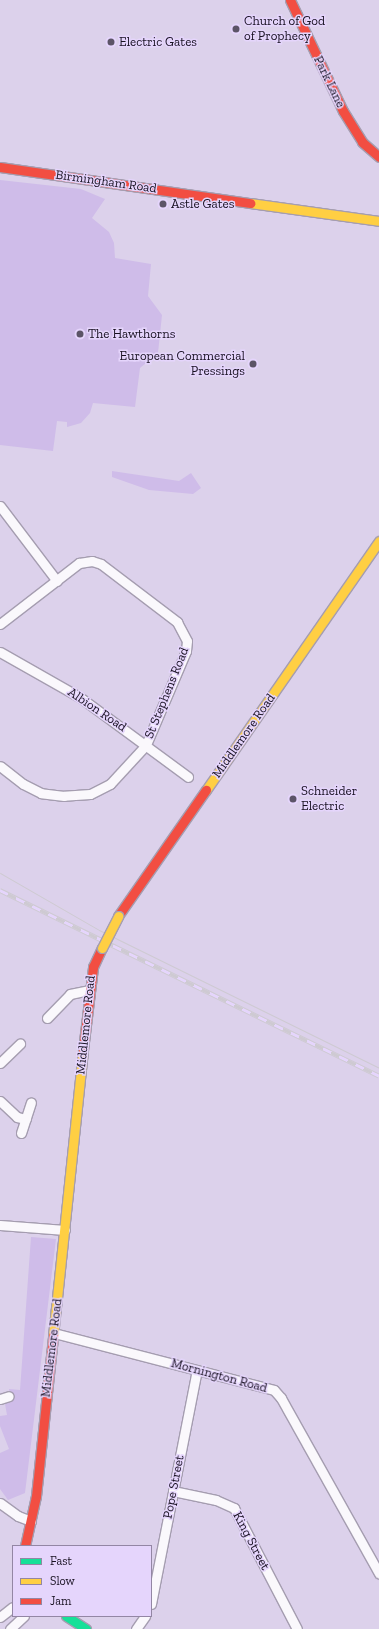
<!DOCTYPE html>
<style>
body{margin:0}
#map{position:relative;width:379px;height:1629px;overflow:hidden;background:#dcd1eb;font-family:"Zilla Slab",serif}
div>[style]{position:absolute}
.green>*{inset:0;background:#cfbce9}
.roads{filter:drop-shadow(1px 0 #a59db0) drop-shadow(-1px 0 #a59db0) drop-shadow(0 1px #a59db0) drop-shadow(0 -1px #a59db0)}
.street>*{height:9px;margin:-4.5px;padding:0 4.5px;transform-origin:4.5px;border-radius:4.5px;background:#faf8fc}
.fast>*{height:9px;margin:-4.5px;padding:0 4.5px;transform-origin:4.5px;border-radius:4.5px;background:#16e098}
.slow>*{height:9px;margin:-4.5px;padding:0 4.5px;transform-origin:4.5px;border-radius:4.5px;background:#ffcf43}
.jam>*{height:9px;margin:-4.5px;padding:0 4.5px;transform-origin:4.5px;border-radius:4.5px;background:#f24e42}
.tram>*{height:1px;margin:-0.5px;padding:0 0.5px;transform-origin:0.5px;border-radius:0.5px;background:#cecad2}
.rail>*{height:4.5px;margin-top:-2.25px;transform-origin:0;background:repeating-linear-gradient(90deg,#e5d5fc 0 9px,#cecad2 0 18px);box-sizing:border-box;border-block:1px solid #cecad2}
.bridges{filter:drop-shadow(1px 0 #a59db0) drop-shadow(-1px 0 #a59db0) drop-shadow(0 1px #a59db0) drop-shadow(0 -1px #a59db0)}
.slow-bridge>*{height:9px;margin:-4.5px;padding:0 4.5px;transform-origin:4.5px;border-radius:4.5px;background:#ffcf43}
.dots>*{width:11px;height:11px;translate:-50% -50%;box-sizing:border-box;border:2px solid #e5d5fc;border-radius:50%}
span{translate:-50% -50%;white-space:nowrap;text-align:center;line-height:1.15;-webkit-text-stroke:3px #e5d5fc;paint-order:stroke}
.poi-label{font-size:13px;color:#171020}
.left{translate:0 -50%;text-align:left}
.right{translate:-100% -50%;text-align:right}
.street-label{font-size:13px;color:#171020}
.legend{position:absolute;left:12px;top:1545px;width:140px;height:72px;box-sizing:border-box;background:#e5d5fc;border:1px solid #9386a4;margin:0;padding:5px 7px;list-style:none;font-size:12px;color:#171020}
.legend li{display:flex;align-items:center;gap:8px;height:20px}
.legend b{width:20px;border:1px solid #9386a4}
</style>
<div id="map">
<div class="green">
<i style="clip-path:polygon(0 180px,81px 189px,105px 199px,92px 218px,109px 232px,114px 243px,115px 258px,151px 264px,148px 296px,162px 315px,158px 353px,140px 368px,135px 407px,93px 403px,90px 413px,81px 423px,67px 427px,67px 422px,57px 421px,53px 451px,0 445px)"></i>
<i style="clip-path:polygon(112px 471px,179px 481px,191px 473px,201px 488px,193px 494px,149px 490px,112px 477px)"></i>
<i style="clip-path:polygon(31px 1237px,56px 1239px,25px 1493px,8px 1500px,0 1489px,0 1453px,9px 1449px,0 1426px,0 1416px,7px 1415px,5px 1404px,11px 1402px,9px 1389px,20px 1390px)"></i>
</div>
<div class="roads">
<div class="street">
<i style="left:0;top:506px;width:94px;rotate:52.8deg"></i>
<i style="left:0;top:624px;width:100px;rotate:-37.7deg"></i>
<i style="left:79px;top:563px;width:13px;rotate:-9deg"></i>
<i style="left:92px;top:561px;width:9px;rotate:18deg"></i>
<i style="left:101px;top:564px;width:96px;rotate:37.3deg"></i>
<i style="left:177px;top:622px;width:21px;rotate:62deg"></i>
<i style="left:187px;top:641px;width:10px;rotate:96deg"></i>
<i style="left:186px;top:651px;width:102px;rotate:113.1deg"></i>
<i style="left:146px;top:745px;width:53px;rotate:132.7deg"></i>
<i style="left:110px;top:784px;width:22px;rotate:153deg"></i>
<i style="left:90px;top:794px;width:26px;rotate:176deg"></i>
<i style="left:64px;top:796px;width:23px;rotate:-173deg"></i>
<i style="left:41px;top:793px;width:20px;rotate:-153deg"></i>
<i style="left:23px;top:784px;width:29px;rotate:-142deg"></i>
<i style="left:0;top:652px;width:93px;rotate:29.6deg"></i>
<i style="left:81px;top:698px;width:133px;rotate:36.4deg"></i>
<i style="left:47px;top:1018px;width:33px;rotate:-46deg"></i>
<i style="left:70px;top:994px;width:19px;rotate:-12deg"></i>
<i style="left:0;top:1063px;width:28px;rotate:-44deg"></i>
<i style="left:0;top:1101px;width:23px;rotate:43deg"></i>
<i style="left:17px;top:1117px;width:9px;rotate:13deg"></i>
<i style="left:21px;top:1133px;width:32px;rotate:-72deg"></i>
<i style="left:0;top:1225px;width:65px;rotate:4.4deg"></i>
<i style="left:54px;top:1333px;width:227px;rotate:14.5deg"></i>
<i style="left:274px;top:1390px;width:11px;rotate:49deg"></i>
<i style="left:281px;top:1398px;width:201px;rotate:60.8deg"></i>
<i style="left:0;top:1399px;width:9px;rotate:-18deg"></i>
<i style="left:173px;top:1491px;width:44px;rotate:11.8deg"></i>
<i style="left:216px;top:1500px;width:20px;rotate:24deg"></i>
<i style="left:234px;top:1508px;width:136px;rotate:62.5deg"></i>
<i style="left:0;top:1503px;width:22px;rotate:36deg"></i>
<i style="left:18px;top:1516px;width:14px;rotate:21deg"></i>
<i style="left:151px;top:1604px;width:238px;rotate:-78.9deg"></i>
<i style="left:0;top:1617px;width:16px;rotate:-38deg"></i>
<i style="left:10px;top:1629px;width:19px;rotate:-43deg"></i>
<i style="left:136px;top:1629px;width:16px;rotate:-55deg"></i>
</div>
<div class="fast">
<i style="left:66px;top:1616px;width:24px;rotate:33deg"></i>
</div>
<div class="slow">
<i style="left:250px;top:203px;width:130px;rotate:7.9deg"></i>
<i style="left:206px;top:790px;width:303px;rotate:-55.2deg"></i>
<i style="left:53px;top:1336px;width:288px;rotate:-84deg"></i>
</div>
<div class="jam">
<i style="left:290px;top:0;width:123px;rotate:64.5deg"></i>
<i style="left:343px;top:111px;width:36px;rotate:58deg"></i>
<i style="left:362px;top:142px;width:23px;rotate:41deg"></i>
<i style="left:0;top:167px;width:253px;rotate:8.2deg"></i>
<i style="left:118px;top:916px;width:154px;rotate:-55.1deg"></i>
<i style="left:83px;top:1050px;width:84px;rotate:-83.1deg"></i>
<i style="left:93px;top:967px;width:21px;rotate:-65deg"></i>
<i style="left:25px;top:1546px;width:51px;rotate:-77.6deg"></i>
<i style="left:36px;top:1496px;width:161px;rotate:-83.9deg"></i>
</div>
</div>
<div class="tram">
<i style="left:0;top:873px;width:114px;rotate:29.9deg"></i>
<i style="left:99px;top:930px;width:312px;rotate:26.2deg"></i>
</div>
<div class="rail">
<i style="left:0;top:890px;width:422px;rotate:26.1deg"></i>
</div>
<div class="bridges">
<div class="slow-bridge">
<i style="left:102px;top:948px;width:36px;rotate:-63deg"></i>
</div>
</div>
<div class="dots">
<i style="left:236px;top:29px;background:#5c5467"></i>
<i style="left:111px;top:42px;background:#5c5467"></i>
<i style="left:163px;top:204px;background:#5c5467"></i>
<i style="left:80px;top:334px;background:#5c5467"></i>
<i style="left:253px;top:364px;background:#5c5467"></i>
<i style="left:293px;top:799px;background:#5c5467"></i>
</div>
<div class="poi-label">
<span class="left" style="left:244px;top:29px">Church of God<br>of Prophecy</span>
<span class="left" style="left:119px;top:42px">Electric Gates</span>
<span class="left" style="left:171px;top:204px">Astle Gates</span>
<span class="left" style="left:88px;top:334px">The Hawthorns</span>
<span class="right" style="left:245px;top:364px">European Commercial<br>Pressings</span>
<span class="left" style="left:301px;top:799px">Schneider<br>Electric</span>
</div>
<div class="street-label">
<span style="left:329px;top:82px;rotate:64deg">Park Lane</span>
<span style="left:106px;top:182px;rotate:8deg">Birmingham Road</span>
<span style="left:167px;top:693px;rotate:-68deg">St Stephens Road</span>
<span style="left:97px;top:710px;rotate:34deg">Albion Road</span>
<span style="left:244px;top:736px;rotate:-55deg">Middlemore Road</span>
<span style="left:86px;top:1025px;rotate:-84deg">Middlemore Road</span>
<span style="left:52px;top:1348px;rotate:-83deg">Middlemore Road</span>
<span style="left:219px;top:1376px;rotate:15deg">Mornington Road</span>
<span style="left:174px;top:1487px;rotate:-79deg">Pope Street</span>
<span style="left:251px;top:1541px;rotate:62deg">King Street</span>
</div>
<ul class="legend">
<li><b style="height:5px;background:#16e098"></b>Fast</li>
<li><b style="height:5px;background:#ffcf43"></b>Slow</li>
<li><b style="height:5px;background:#f24e42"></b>Jam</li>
</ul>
</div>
